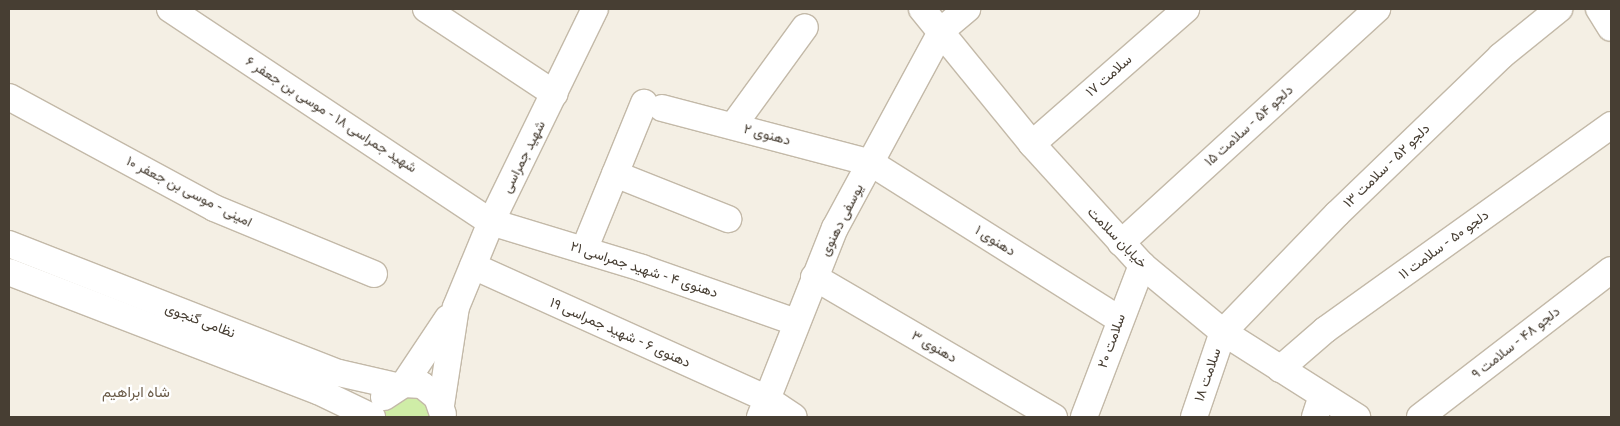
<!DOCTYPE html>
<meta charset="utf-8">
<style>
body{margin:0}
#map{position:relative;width:1620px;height:426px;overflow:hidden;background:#f4efe4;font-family:"Fira Sans Condensed",Vazirmatn,sans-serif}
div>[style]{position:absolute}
.green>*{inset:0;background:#cfeda7}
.roads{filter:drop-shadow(1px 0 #c3b9a8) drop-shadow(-1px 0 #c3b9a8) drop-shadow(0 1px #c3b9a8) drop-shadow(0 -1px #c3b9a8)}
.minor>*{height:26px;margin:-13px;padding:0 13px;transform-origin:13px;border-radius:13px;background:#fff}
span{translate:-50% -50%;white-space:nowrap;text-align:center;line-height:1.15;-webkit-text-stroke:4.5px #fff;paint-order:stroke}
.street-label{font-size:14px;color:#473e33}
.neighbourhood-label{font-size:15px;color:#6b5c49}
.frame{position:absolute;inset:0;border:10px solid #473e33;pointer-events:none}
</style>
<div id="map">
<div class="green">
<i style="clip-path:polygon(417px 391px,436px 417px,384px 417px,386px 404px)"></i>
</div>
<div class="roads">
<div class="minor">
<i style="left:170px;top:9px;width:385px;rotate:33.6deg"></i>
<i style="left:491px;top:222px;width:158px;rotate:16.9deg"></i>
<i style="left:642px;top:268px;width:162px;rotate:19.4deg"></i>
<i style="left:426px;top:9px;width:154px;rotate:33.4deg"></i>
<i style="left:922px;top:9px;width:174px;rotate:50.8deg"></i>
<i style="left:1032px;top:144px;width:164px;rotate:47.7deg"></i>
<i style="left:1142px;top:265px;width:105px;rotate:39.6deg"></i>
<i style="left:1223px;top:332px;width:159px;rotate:32.4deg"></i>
<i style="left:1599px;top:9px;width:22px;rotate:58deg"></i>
<i style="left:9px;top:97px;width:233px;rotate:28.4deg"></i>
<i style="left:214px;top:208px;width:173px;rotate:22.4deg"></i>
<i style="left:662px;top:108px;width:216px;rotate:14.7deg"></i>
<i style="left:871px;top:163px;width:293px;rotate:32.2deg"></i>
<i style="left:733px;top:126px;width:122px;rotate:-54deg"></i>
<i style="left:1032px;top:144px;width:205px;rotate:-41.2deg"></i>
<i style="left:615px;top:174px;width:122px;rotate:21.7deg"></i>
<i style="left:1121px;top:243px;width:347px;rotate:-42.4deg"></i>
<i style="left:9px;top:244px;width:354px;rotate:21.4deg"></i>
<i style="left:339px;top:373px;width:58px;rotate:12.8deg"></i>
<i style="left:584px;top:250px;width:159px;rotate:-67.8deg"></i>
<i style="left:473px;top:266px;width:323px;rotate:24.3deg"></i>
<i style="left:767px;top:399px;width:32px;rotate:34deg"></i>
<i style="left:9px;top:272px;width:331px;rotate:21.1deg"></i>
<i style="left:318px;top:391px;width:60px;rotate:25.7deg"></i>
<i style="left:814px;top:277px;width:278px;rotate:30.3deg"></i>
<i style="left:1280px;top:369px;width:60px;rotate:-40.9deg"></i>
<i style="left:1325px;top:330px;width:352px;rotate:-35.6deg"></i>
<i style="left:404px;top:384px;width:79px;rotate:-56.3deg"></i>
<i style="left:384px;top:397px;width:24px;rotate:-33deg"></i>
<i style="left:404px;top:384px;width:18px;rotate:3deg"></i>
<i style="left:422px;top:385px;width:19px;rotate:39deg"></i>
<i style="left:437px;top:397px;width:18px;rotate:71deg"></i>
<i style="left:441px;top:405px;width:99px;rotate:-81.3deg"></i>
<i style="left:456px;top:307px;width:92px;rotate:-67.6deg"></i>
<i style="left:491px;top:222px;width:237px;rotate:-64deg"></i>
<i style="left:760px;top:417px;width:203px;rotate:-68.4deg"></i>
<i style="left:835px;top:228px;width:225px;rotate:-61.6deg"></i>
<i style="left:942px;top:30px;width:33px;rotate:-40deg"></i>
<i style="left:1084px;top:417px;width:163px;rotate:-69.1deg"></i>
<i style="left:1194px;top:417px;width:90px;rotate:-71.2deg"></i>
<i style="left:1223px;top:332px;width:164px;rotate:-46deg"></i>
<i style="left:1337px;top:214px;width:228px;rotate:-43.9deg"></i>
<i style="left:1501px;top:56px;width:75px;rotate:-39deg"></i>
<i style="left:1315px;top:417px;width:22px;rotate:-72deg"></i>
<i style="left:1420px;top:417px;width:241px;rotate:-37.6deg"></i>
</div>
</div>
<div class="street-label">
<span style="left:1109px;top:76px;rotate:-41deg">سلامت ۱۷</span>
<span style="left:331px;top:115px;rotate:33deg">شهید جمراسی ۱۸ - موسی بن جعفر ۶</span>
<span style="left:1249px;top:126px;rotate:-42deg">دلجو ۵۴ - سلامت ۱۵</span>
<span style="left:767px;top:135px;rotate:15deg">دهنوی ۲</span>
<span style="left:524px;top:157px;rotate:-63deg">شهید جمراسی</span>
<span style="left:1387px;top:166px;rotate:-44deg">دلجو ۵۲ - سلامت ۱۳</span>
<span style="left:189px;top:192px;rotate:27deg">امینی - موسی بن جعفر ۱۰</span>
<span style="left:842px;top:220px;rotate:-63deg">یوسفی دهنوی</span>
<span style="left:1117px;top:238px;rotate:46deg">خیابان سلامت</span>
<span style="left:995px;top:241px;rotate:32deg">دهنوی ۱</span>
<span style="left:1444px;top:245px;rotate:-36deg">دلجو ۵۰ - سلامت ۱۱</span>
<span style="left:644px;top:270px;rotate:18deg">دهنوی ۴ - شهید جمراسی ۲۱</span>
<span style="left:200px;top:321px;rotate:21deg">نظامی گنجوی</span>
<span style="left:620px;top:333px;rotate:24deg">دهنوی ۶ - شهید جمراسی ۱۹</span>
<span style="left:1112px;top:341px;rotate:-70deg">سلامت ۲۰</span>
<span style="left:1516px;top:343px;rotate:-38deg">دلجو ۴۸ - سلامت ۹</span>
<span style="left:934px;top:347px;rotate:30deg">دهنوی ۳</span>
<span style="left:1208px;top:375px;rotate:-71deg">سلامت ۱۸</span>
</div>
<div class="neighbourhood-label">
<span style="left:136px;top:393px">شاه ابراهیم</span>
</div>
<div class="frame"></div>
</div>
